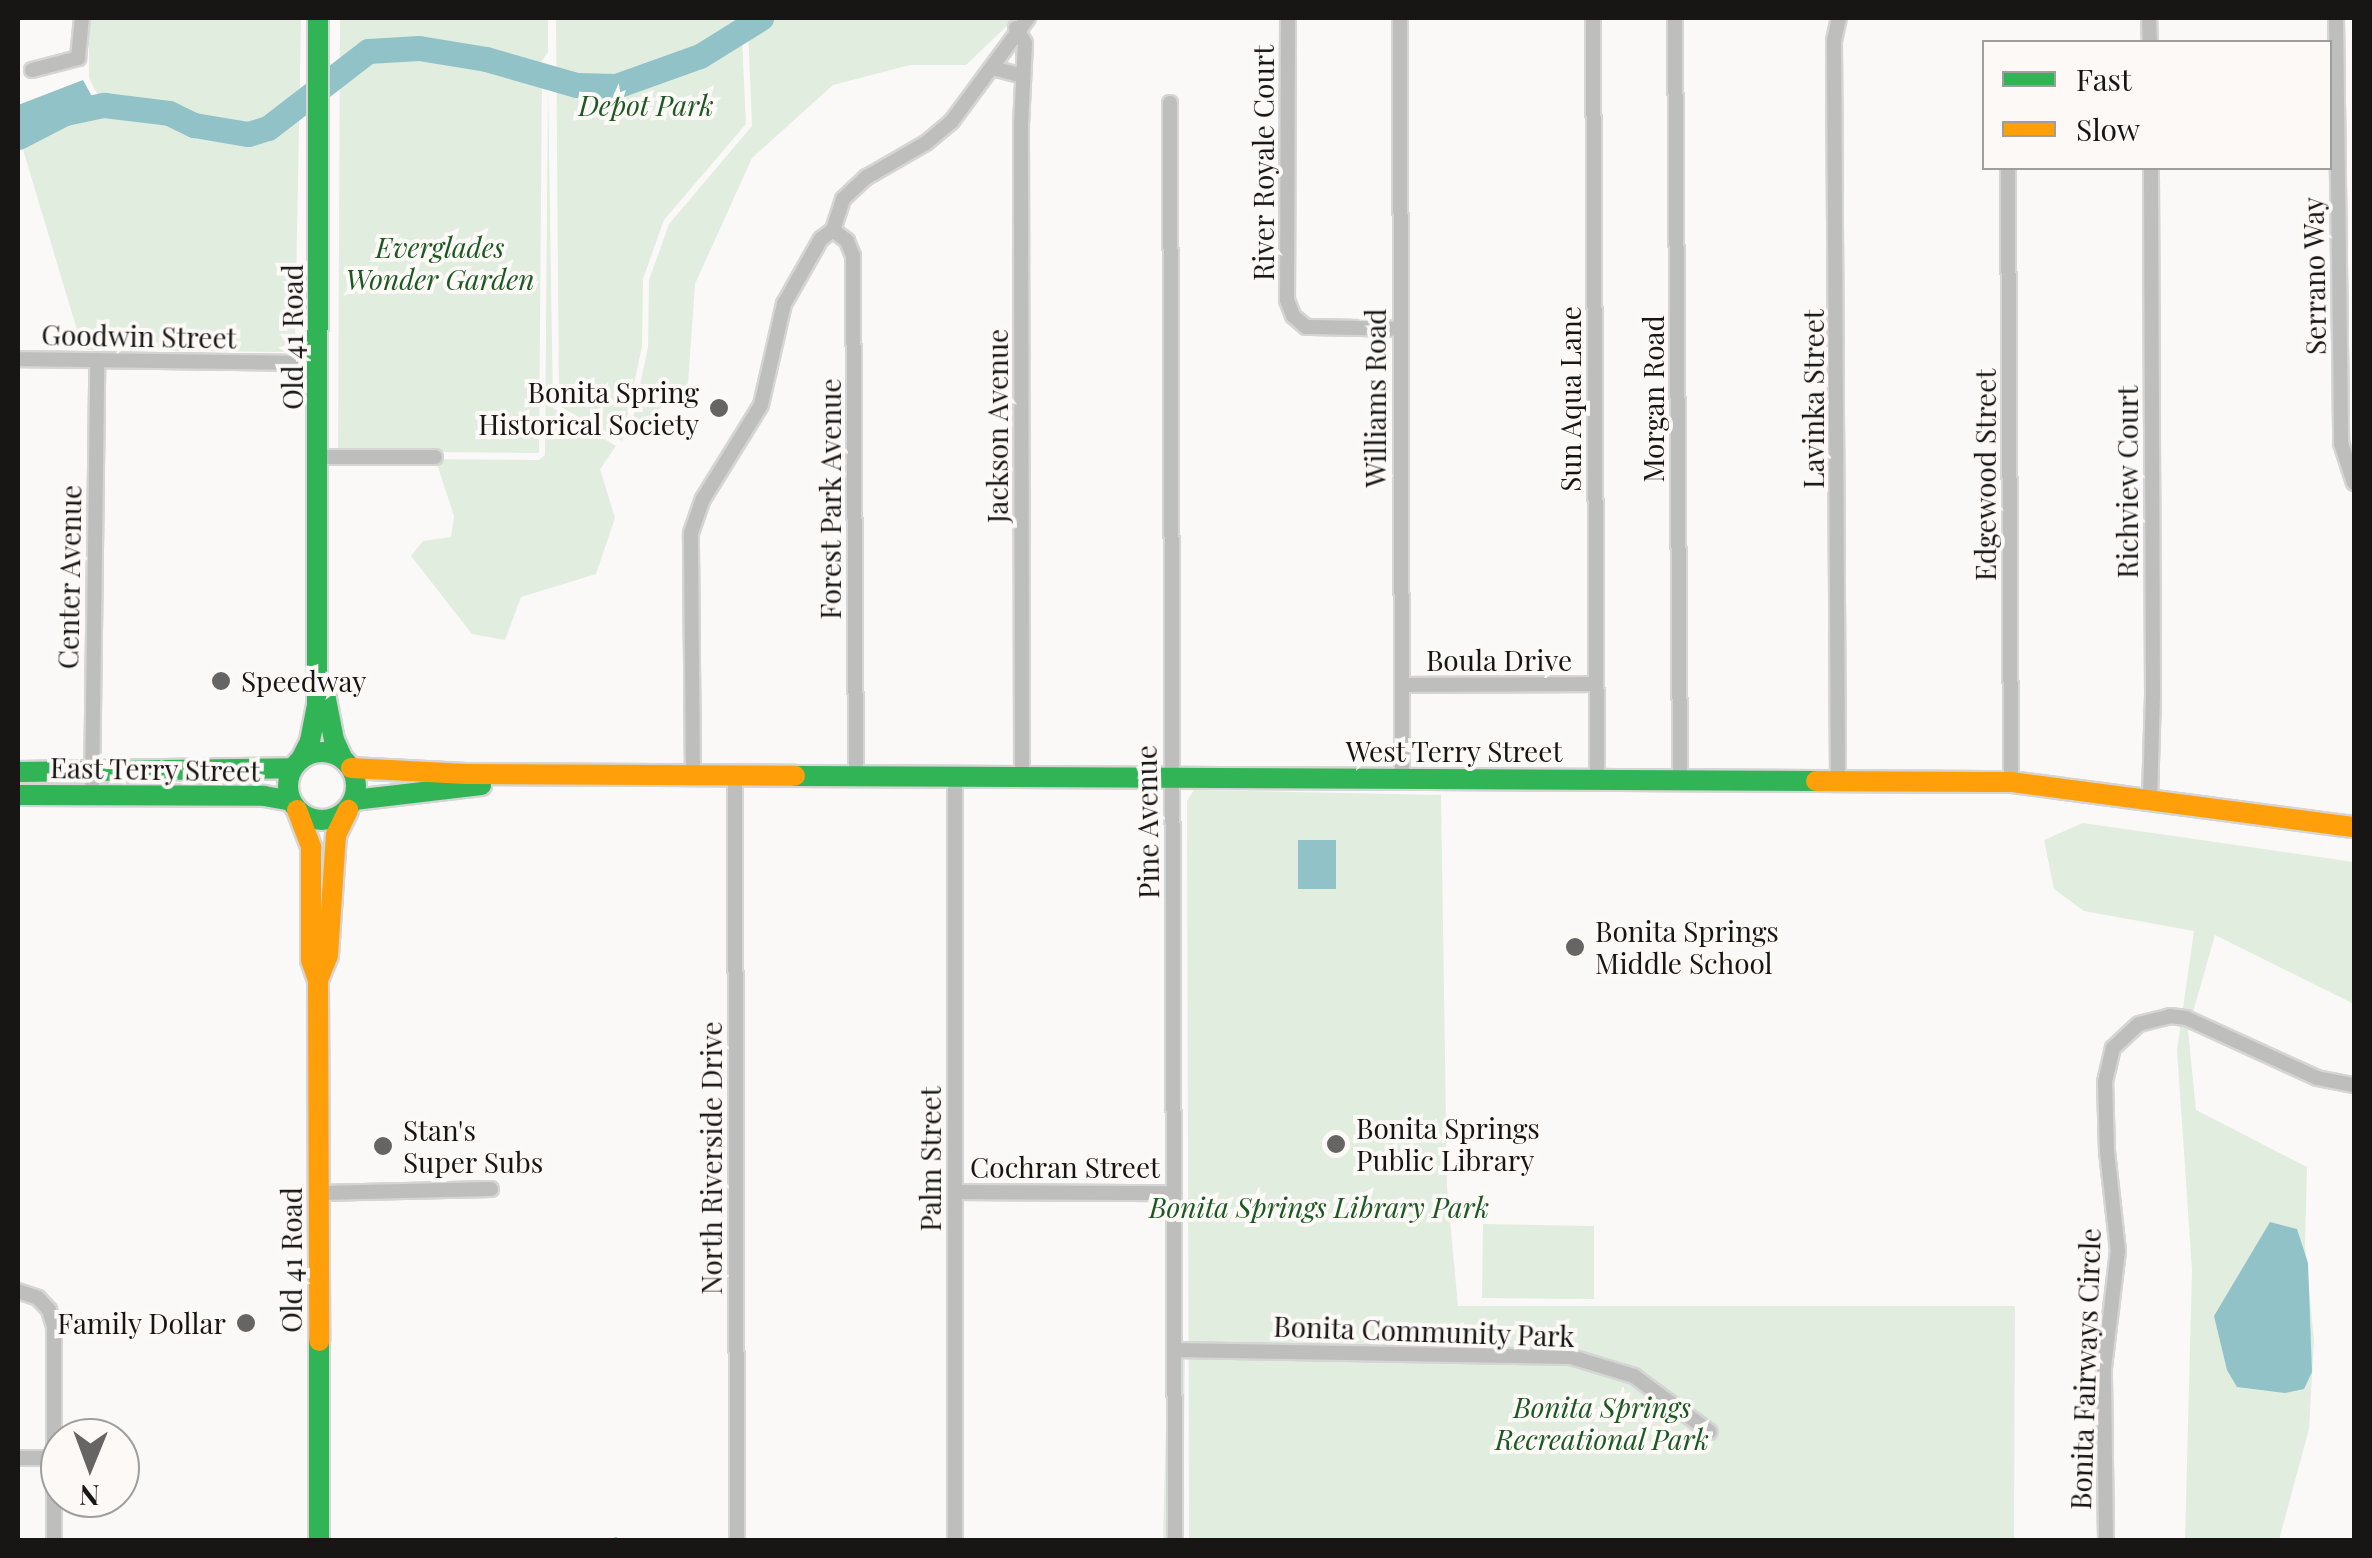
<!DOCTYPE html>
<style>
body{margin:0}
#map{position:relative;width:2372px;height:1558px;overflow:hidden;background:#fbf9f8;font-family:"Playfair Display",serif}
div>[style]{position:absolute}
.green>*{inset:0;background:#e0eddf}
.water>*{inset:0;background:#91c2c8}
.stream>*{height:4px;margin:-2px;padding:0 2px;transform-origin:2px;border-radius:2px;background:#91c2c8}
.river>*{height:25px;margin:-12.5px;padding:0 12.5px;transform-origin:12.5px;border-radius:12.5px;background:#91c2c8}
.roads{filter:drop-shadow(2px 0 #d6d5d5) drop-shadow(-2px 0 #d6d5d5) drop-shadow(0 2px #d6d5d5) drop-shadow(0 -2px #d6d5d5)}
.street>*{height:14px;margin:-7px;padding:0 7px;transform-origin:7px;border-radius:7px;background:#bebebc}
.fast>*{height:20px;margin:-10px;padding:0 10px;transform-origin:10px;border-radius:10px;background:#30b455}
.fast>.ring{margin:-10px;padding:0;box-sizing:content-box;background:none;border:20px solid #30b455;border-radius:50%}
.slow>*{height:20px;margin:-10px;padding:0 10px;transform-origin:10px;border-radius:10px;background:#ff9f0a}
.dots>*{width:28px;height:28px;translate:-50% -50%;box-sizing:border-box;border:5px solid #fcf9f7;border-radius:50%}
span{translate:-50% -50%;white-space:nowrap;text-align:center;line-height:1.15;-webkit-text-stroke:8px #fcf9f7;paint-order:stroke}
.park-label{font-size:28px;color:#1c5824;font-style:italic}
.street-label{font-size:28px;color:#171615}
.poi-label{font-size:28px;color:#171615}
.right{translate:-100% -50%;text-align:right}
.left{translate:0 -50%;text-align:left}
.frame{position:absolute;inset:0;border:20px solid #171615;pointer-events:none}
.legend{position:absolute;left:1982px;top:40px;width:350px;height:130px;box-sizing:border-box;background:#fcf9f7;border:2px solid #a09e9d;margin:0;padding:12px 18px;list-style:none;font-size:30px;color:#171615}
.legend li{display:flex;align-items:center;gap:20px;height:50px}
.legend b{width:50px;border:2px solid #a09e9d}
.north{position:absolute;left:40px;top:1418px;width:100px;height:100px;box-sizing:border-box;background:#fcf9f7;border:2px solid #a09e9d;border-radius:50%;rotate:181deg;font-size:28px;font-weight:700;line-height:40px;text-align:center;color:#171615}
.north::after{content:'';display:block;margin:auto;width:35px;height:45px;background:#676564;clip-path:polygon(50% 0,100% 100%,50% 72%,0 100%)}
</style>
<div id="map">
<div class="green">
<i style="clip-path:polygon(89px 18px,301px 18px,295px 342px,288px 352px,83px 350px,19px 136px,65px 113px,103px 105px,89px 78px)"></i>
<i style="clip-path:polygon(340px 18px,548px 18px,548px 52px,534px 72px,542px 75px,539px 453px,338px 451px)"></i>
<i style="clip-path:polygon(556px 18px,741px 18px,746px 124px,664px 220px,643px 279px,642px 346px,622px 441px,559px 406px)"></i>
<i style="clip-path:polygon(760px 18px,1013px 20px,966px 65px,910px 65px,833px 85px,752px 158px,695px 284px,688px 383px,644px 423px,631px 428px,648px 347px,649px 280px,669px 224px,752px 126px,748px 29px)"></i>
<i style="clip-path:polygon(548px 83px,553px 408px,616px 446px,600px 469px,615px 518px,596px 574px,521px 597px,505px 640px,472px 634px,411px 556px,423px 541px,451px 537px,454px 516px,437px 464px,428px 459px,539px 460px,545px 455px)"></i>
<i style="clip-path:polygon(1194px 790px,1441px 795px,1447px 1187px,1458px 1306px,2015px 1306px,2014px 1540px,1189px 1540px,1187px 801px)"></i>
<i style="clip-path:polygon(2083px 823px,2354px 862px,2354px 1004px,2215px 935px,2188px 1030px,2196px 1110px,2307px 1167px,2305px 1245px,2314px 1341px,2309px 1429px,2279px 1540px,2185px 1540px,2192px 1270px,2177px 1050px,2194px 931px,2084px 911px,2054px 889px,2044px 840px)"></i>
<i style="clip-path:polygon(1483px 1224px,1594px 1226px,1594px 1299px,1482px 1298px)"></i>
<i style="clip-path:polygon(1168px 1343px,1185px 1344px,1183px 1540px,1163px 1540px)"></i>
</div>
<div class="water">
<i style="clip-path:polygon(83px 80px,94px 100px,62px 107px,18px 130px,18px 105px)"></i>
<i style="clip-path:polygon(1298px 840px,1336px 840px,1336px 889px,1298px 889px)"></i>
<i style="clip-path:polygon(2270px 1222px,2297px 1229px,2308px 1263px,2312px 1372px,2304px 1389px,2285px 1393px,2237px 1387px,2227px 1370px,2214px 1316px)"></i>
</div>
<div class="stream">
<i style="left:614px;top:1540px;width:2px;rotate:-27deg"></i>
</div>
<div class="river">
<i style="left:18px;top:137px;width:53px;rotate:-27.1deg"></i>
<i style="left:65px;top:113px;width:40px;rotate:-12deg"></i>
<i style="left:104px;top:105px;width:65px;rotate:7deg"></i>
<i style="left:169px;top:113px;width:28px;rotate:26deg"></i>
<i style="left:194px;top:125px;width:55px;rotate:9.5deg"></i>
<i style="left:248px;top:134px;width:21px;rotate:-17deg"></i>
<i style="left:268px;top:128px;width:126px;rotate:-37.6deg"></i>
<i style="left:368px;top:51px;width:51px;rotate:-3.4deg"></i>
<i style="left:419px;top:48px;width:68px;rotate:9.3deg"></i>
<i style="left:486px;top:59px;width:94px;rotate:16.1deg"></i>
<i style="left:576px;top:85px;width:40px;rotate:1.4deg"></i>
<i style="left:616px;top:86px;width:89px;rotate:-19.7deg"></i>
<i style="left:700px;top:56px;width:72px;rotate:-31.9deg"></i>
</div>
<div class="roads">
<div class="street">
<i style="left:1288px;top:18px;width:282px;rotate:90.2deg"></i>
<i style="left:1287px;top:300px;width:17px;rotate:69deg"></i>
<i style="left:1293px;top:316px;width:17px;rotate:40deg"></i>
<i style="left:1306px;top:327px;width:94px;rotate:1.2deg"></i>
<i style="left:1400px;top:18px;width:760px;rotate:89.85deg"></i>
<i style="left:1593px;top:18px;width:761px;rotate:89.7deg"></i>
<i style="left:1675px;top:18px;width:761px;rotate:89.62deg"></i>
<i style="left:2149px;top:18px;width:24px;rotate:88deg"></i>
<i style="left:2336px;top:18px;width:425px;rotate:89.3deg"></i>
<i style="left:2341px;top:443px;width:42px;rotate:72deg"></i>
<i style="left:1016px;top:28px;width:17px;rotate:59deg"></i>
<i style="left:1025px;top:43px;width:82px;rotate:92.8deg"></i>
<i style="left:1021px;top:125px;width:651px;rotate:89.91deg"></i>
<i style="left:993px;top:68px;width:31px;rotate:15deg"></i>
<i style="left:32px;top:70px;width:48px;rotate:-14.6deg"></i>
<i style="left:78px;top:58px;width:40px;rotate:-84.3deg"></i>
<i style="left:1170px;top:103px;width:1437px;rotate:89.8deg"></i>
<i style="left:2008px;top:168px;width:614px;rotate:89.72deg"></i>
<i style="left:833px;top:230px;width:18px;rotate:38deg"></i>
<i style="left:847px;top:241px;width:16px;rotate:68deg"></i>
<i style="left:853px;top:256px;width:520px;rotate:89.67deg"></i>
<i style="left:18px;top:359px;width:301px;rotate:0.8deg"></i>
<i style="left:319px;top:457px;width:116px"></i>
<i style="left:1402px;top:685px;width:194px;rotate:-0.3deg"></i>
<i style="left:693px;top:776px;width:243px;rotate:-90.5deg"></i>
<i style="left:691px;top:533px;width:36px;rotate:-71deg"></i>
<i style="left:703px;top:499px;width:110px;rotate:-58.3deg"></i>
<i style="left:761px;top:405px;width:104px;rotate:-77.2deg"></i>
<i style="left:784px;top:304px;width:75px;rotate:-60.4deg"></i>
<i style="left:821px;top:239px;width:15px;rotate:-37deg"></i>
<i style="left:833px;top:230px;width:33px;rotate:-72deg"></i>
<i style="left:843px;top:199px;width:33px;rotate:-43deg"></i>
<i style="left:867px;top:177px;width:68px;rotate:-30deg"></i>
<i style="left:926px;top:143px;width:34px;rotate:-40deg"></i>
<i style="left:952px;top:121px;width:128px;rotate:-53.6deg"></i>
<i style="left:735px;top:776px;width:764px;rotate:89.85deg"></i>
<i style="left:1838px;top:780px;width:739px;rotate:-90.31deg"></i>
<i style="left:1834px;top:41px;width:24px;rotate:-78deg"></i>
<i style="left:92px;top:795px;width:435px;rotate:-89.3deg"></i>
<i style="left:2150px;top:797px;width:102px;rotate:-88.3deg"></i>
<i style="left:2153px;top:695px;width:527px;rotate:-90.22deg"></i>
<i style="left:955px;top:1192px;width:219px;rotate:0.3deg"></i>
<i style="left:319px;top:1193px;width:172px;rotate:-1.3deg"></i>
<i style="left:18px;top:1291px;width:21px;rotate:19deg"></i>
<i style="left:38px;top:1298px;width:16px;rotate:47deg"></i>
<i style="left:49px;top:1310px;width:17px;rotate:73deg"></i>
<i style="left:54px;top:1326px;width:214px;rotate:90deg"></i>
<i style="left:1175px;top:1350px;width:396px;rotate:1deg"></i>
<i style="left:1571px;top:1357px;width:66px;rotate:16.8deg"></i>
<i style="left:1634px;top:1376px;width:94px;rotate:36.4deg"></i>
<i style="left:18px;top:1458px;width:35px"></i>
<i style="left:955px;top:1540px;width:764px;rotate:-90deg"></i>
<i style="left:2106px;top:1540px;width:172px;rotate:-90.7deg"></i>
<i style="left:2104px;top:1368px;width:118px;rotate:-83.2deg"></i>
<i style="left:2118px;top:1251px;width:100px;rotate:-96.3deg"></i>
<i style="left:2107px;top:1152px;width:70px;rotate:-91.6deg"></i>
<i style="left:2105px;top:1082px;width:35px;rotate:-77deg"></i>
<i style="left:2113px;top:1048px;width:35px;rotate:-43deg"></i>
<i style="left:2139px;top:1024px;width:32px;rotate:-14deg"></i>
<i style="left:2170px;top:1016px;width:16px;rotate:7deg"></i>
<i style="left:2186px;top:1018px;width:144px;rotate:24.6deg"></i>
<i style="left:2317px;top:1078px;width:38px;rotate:11deg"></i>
</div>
<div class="fast">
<i style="left:324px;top:689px;width:52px;rotate:78.9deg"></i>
<i style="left:334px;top:740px;width:21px;rotate:65deg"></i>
<i class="ring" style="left:288px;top:752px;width:48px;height:48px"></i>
<i style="left:301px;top:759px;width:20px;rotate:-63deg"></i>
<i style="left:310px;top:741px;width:37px;rotate:-79deg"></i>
<i style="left:317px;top:705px;width:687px;rotate:-89.92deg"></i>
<i style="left:18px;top:772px;width:275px;rotate:-0.8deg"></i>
<i style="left:795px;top:776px;width:1021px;rotate:0.28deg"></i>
<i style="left:18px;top:795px;width:246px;rotate:0.2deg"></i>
<i style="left:264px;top:796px;width:27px;rotate:10deg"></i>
<i style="left:354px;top:800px;width:128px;rotate:-6.7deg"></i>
<i style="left:319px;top:1341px;width:199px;rotate:90deg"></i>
</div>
<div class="slow">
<i style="left:351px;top:768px;width:115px;rotate:3deg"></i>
<i style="left:466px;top:774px;width:329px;rotate:0.3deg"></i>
<i style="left:1816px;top:781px;width:195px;rotate:0.3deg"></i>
<i style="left:2011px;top:782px;width:346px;rotate:7.5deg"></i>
<i style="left:297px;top:810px;width:40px;rotate:69deg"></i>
<i style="left:311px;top:847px;width:113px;rotate:90deg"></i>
<i style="left:311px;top:960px;width:21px;rotate:71deg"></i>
<i style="left:318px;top:980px;width:361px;rotate:89.8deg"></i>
<i style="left:318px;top:980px;width:27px;rotate:-68deg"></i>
<i style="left:328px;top:955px;width:120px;rotate:-86.2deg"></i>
<i style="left:336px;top:835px;width:28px;rotate:-64deg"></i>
</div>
</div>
<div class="dots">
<i style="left:719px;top:408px;background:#676564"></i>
<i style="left:221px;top:681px;background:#676564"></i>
<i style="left:1575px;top:947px;background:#676564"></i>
<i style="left:1336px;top:1144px;background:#676564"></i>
<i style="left:383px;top:1146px;background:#676564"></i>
<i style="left:246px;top:1323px;background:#676564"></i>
</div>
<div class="park-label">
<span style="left:646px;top:105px">Depot Park</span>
<span style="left:440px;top:263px">Everglades<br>Wonder Garden</span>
<span style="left:1319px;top:1207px">Bonita Springs Library Park</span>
<span style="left:1602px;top:1423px">Bonita Springs<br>Recreational Park</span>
</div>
<div class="street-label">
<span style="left:1263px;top:163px;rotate:-90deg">River Royale Court</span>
<span style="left:2314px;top:276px;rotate:-91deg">Serrano Way</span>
<span style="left:139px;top:336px;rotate:1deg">Goodwin Street</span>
<span style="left:292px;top:337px;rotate:-90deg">Old 41 Road</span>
<span style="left:1375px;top:398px;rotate:-90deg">Williams Road</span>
<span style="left:1570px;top:399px;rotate:-90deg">Sun Aqua Lane</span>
<span style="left:1653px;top:399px;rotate:-90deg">Morgan Road</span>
<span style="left:1813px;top:399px;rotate:-90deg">Lavinka Street</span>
<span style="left:997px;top:426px;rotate:-90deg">Jackson Avenue</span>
<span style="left:1985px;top:475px;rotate:-90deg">Edgewood Street</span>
<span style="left:2127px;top:482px;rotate:-90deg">Richview Court</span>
<span style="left:830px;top:499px;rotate:-90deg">Forest Park Avenue</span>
<span style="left:69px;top:577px;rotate:-89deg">Center Avenue</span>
<span style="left:1499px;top:660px">Boula Drive</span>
<span style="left:1454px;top:751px">West Terry Street</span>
<span style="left:155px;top:769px;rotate:1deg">East Terry Street</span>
<span style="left:1147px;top:822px;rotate:-91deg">Pine Avenue</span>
<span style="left:711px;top:1158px;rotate:-90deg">North Riverside Drive</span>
<span style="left:930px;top:1159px;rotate:-90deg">Palm Street</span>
<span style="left:1065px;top:1167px">Cochran Street</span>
<span style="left:291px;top:1260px;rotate:-90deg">Old 41 Road</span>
<span style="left:1424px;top:1331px;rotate:2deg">Bonita Community Park</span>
<span style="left:2085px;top:1369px;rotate:-88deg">Bonita Fairways Circle</span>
</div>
<div class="poi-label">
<span class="right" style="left:699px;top:408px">Bonita Spring<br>Historical Society</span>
<span class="left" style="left:241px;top:681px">Speedway</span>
<span class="left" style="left:1595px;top:947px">Bonita Springs<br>Middle School</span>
<span class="left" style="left:1356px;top:1144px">Bonita Springs<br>Public Library</span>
<span class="left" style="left:403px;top:1146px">Stan's<br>Super Subs</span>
<span class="right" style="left:226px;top:1323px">Family Dollar</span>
</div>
<div class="frame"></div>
<ul class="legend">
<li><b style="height:12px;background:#30b455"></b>Fast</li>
<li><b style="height:12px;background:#ff9f0a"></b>Slow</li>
</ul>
<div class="north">N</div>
</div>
